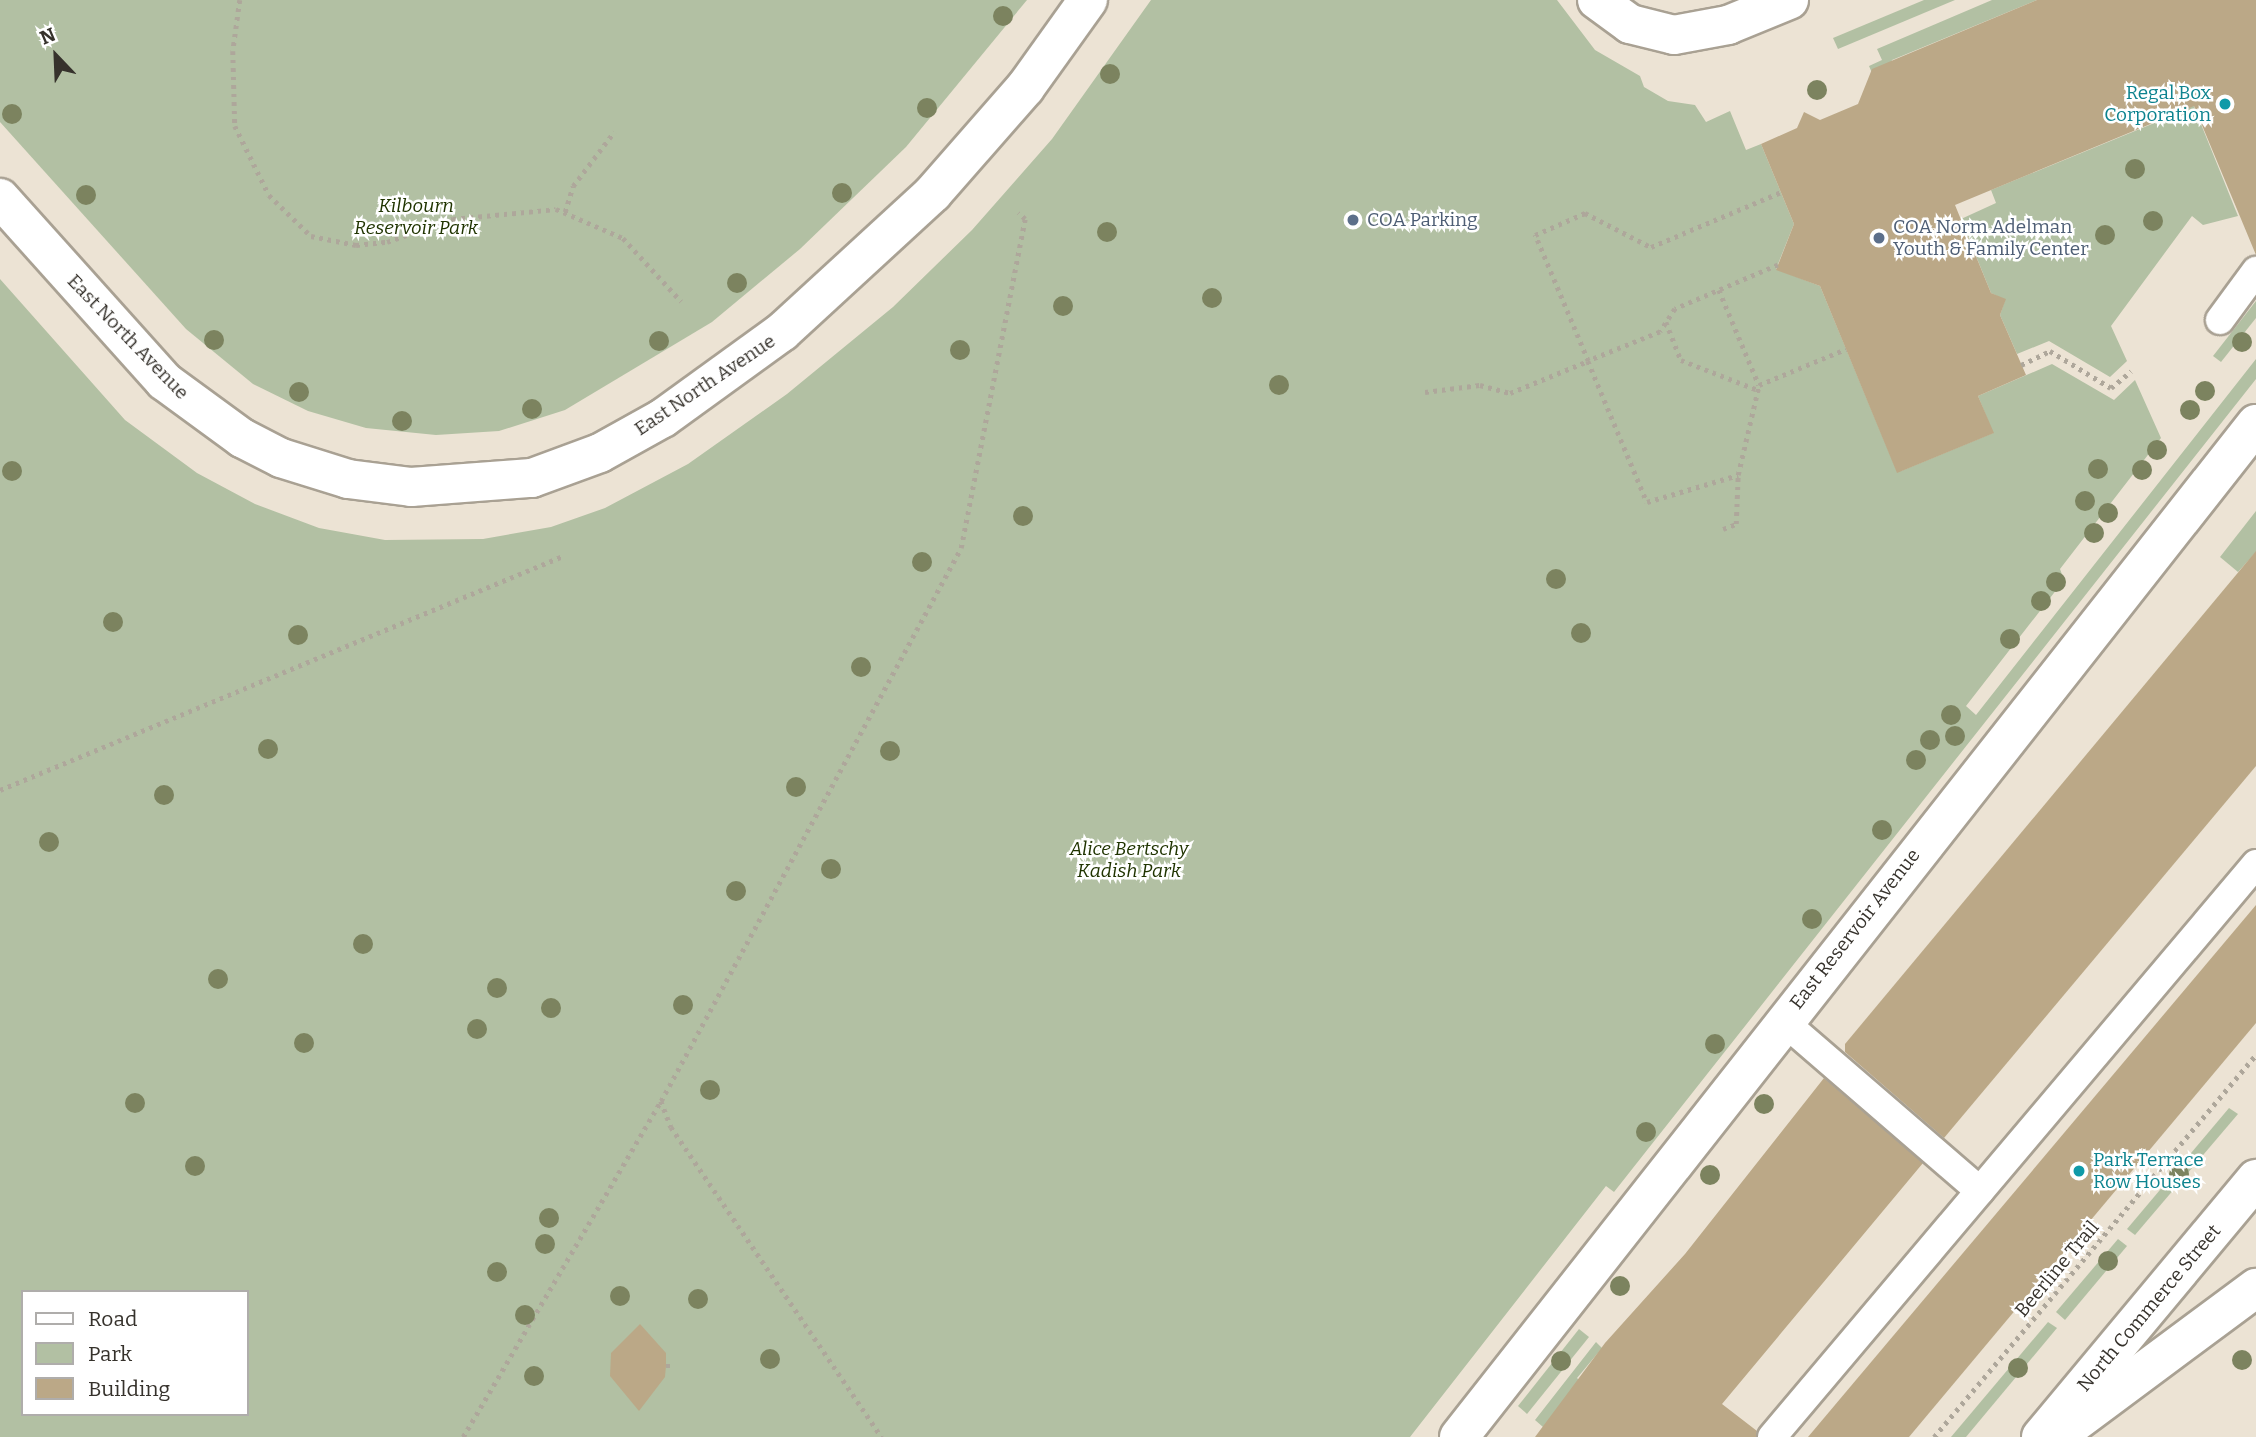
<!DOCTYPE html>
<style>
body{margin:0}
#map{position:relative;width:2256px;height:1437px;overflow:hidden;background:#ece3d4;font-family:Bitter,serif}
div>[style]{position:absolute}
.green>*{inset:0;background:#b2c0a3}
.building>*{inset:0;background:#bba887}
.path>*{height:4.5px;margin-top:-2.25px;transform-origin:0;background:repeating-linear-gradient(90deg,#aea79b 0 3.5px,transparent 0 8.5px)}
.roads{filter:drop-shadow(2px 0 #a9a193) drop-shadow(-2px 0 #a9a193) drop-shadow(0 2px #a9a193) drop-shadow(0 -2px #a9a193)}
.lane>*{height:28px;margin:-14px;padding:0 14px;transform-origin:14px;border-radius:14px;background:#fff}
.street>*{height:38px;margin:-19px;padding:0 19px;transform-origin:19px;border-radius:19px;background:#fff}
.secondary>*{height:38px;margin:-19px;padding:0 19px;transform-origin:19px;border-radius:19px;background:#fff}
.trees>*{width:20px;height:20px;margin:-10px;border-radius:50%;background:#7c835f}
.dots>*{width:19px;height:19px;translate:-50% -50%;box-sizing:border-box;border:4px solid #fff;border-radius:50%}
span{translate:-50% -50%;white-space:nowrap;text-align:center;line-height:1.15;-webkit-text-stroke:5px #fff;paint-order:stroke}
.culture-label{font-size:19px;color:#0d838f}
.right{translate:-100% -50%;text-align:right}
.left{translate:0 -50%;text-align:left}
.park-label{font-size:19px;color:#203400;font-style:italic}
.service-label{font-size:19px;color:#4e5e75}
.street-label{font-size:19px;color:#36322c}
.legend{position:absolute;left:21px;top:1290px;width:228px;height:126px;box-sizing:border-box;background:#fff;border:2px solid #afadab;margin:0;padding:9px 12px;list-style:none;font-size:21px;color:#36322c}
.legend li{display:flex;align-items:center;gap:14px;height:35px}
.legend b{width:35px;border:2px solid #afadab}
.north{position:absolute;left:21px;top:21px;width:70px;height:70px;-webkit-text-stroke:5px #fff;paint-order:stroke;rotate:337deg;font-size:19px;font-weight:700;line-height:28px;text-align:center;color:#36322c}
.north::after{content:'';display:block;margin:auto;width:24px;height:32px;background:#36322c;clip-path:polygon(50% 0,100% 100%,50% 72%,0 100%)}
</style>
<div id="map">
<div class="green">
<i style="clip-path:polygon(0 0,1027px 0,906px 147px,800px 249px,712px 322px,565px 410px,499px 431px,436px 435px,366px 428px,308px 411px,253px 384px,186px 329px,0 122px)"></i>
<i style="clip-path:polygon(evenodd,1151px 0,1557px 0,1595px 50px,1640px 76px,1644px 87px,1668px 101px,1695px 105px,1706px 122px,1730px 111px,1746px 150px,1761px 144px,1794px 224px,1776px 269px,1820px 286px,1896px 469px,1901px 471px,1993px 433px,1978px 396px,2052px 364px,2114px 400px,2135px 380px,2161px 438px,2060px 569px,2064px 580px,1966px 706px,1976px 715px,2256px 359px,2256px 379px,1614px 1192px,1606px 1186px,1410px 1437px,0 1437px,0 279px,125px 420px,197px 473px,255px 504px,319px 528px,385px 540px,483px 539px,551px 527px,605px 508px,688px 464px,787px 394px,893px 307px,972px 230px,1052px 139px,1151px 0,23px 1292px,247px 1292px,247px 1414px,23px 1414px,23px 1292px)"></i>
<i style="clip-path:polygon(1924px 0,1955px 0,1838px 49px,1833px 38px)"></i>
<i style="clip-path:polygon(1992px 0,2037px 0,1892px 60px,1881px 94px,1869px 66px,1882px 60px,1877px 49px)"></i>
<i style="clip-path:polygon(2121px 0,2151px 0,2238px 216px,2203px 225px,2192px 216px,2111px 326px,2127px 361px,2110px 377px,2049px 341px,2017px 354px,2000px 315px,2005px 300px,1991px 293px,1961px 219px,1996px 203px,1991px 190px,2169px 117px)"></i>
<i style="clip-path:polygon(2256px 301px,2256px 318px,2221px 362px,2213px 356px)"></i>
<i style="clip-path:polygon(2256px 511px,2256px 552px,2238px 572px,2220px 557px)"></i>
<i style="clip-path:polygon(2229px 1108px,2238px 1114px,2135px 1235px,2127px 1229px)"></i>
<i style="clip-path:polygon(2118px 1239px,2127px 1246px,2065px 1320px,2056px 1312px)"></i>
<i style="clip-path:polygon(2048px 1322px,2057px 1328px,1966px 1437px,1951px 1437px)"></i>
<i style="clip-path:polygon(1579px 1329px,1589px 1337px,1527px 1414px,1518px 1406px)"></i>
<i style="clip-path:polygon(1596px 1342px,1602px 1348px,1577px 1378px,1581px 1382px,1543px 1427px,1535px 1420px)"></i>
</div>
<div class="building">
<i style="clip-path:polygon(2037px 0,2256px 0,2256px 255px,2194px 106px,1955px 205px,1991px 293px,2006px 299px,2000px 315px,2026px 375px,1978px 396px,1994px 433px,1897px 473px,1820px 286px,1776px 270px,1794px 224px,1761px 144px,1797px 128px,1804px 112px,1820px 120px,1858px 104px,1872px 69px)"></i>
<i style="clip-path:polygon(2256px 551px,2256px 766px,1944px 1138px,1845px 1052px,1845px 1044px)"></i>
<i style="clip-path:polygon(2256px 905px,2256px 1023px,1909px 1437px,1808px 1437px)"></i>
<i style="clip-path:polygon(1824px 1078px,1923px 1163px,1722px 1404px,1757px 1431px,1756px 1437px,1535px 1437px,1605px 1343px,1685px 1254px)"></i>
<i style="clip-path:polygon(640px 1324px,666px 1353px,666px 1366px,665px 1377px,639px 1411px,610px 1376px,611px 1353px)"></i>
</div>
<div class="path">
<i style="left:240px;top:0;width:51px;rotate:97.8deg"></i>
<i style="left:233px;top:51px;width:75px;rotate:88.5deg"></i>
<i style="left:235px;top:126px;width:77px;rotate:63.8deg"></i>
<i style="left:269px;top:195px;width:59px;rotate:44.3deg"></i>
<i style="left:311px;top:236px;width:46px;rotate:11.3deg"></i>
<i style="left:356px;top:245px;width:31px;rotate:-6deg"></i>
<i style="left:387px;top:242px;width:70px;rotate:-19.2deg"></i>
<i style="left:453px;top:219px;width:103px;rotate:-5.5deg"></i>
<i style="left:556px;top:209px;width:73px;rotate:23.4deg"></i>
<i style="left:623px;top:238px;width:86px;rotate:47.4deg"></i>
<i style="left:565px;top:212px;width:27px;rotate:-73deg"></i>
<i style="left:573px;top:186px;width:68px;rotate:-52.8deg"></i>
<i style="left:1778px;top:265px;width:112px;rotate:156.9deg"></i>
<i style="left:1675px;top:309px;width:27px;rotate:123deg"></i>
<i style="left:1660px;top:332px;width:78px;rotate:158.1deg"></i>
<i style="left:1588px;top:361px;width:137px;rotate:-112.8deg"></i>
<i style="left:1535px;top:235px;width:55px;rotate:-23.7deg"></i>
<i style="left:1585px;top:213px;width:74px;rotate:27.3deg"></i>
<i style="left:1651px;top:247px;width:141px;rotate:-22.9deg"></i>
<i style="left:1719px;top:290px;width:103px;rotate:67.2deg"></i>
<i style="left:1666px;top:322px;width:41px;rotate:68.5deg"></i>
<i style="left:1681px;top:360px;width:83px;rotate:21.3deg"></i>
<i style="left:2021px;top:365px;width:32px;rotate:-26deg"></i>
<i style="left:2050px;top:351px;width:71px;rotate:31.2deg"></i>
<i style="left:2111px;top:388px;width:26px;rotate:-40deg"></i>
<i style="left:1425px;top:392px;width:55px;rotate:-7.3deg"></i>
<i style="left:1480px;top:385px;width:31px;rotate:15deg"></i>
<i style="left:1510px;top:393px;width:84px;rotate:-22.3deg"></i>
<i style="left:1588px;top:361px;width:153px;rotate:67.3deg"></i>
<i style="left:1647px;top:502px;width:95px;rotate:-16.5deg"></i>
<i style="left:1738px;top:475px;width:92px;rotate:-76.9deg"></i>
<i style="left:1759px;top:385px;width:94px;rotate:-22.5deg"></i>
<i style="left:1723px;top:529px;width:14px;rotate:-21deg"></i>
<i style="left:1736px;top:524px;width:49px;rotate:-87.7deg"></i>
<i style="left:0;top:790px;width:610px;rotate:-22.57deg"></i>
<i style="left:661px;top:1101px;width:28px;rotate:69deg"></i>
<i style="left:671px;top:1127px;width:375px;rotate:55.8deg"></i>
<i style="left:666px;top:1366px;width:7px"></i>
<i style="left:463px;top:1437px;width:390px;rotate:-59.5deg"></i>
<i style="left:661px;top:1101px;width:629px;rotate:-61.52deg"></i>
<i style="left:961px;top:548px;width:335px;rotate:-79deg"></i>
<i style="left:1025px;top:219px;width:9px;rotate:-139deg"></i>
<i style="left:1934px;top:1437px;width:500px;rotate:-49.9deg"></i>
</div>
<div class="roads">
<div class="lane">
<i style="left:2220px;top:320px;width:61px;rotate:-53.7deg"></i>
<i style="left:1783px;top:1021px;width:260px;rotate:40.8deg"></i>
<i style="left:1772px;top:1437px;width:750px;rotate:-49.81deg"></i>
</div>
<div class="street">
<i style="left:1597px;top:0;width:41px;rotate:36deg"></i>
<i style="left:1630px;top:24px;width:45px;rotate:14deg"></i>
<i style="left:1674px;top:35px;width:55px;rotate:-10.5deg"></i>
<i style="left:1728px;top:25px;width:66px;rotate:-22.3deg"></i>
<i style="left:2066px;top:1429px;width:237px;rotate:-36.6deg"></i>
<i style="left:1459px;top:1437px;width:1289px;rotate:-51.81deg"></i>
<i style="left:2041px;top:1437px;width:336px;rotate:-50.2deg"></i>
</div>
<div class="secondary">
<i style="left:0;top:198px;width:246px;rotate:48.1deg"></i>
<i style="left:164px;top:381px;width:97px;rotate:36.2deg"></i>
<i style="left:242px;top:438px;width:44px;rotate:27.1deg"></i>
<i style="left:281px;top:458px;width:70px;rotate:17.4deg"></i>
<i style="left:348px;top:479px;width:64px;rotate:7.2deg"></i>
<i style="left:411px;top:487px;width:121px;rotate:-4.3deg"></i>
<i style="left:532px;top:478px;width:72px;rotate:-20.2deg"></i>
<i style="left:600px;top:453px;width:72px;rotate:-29.1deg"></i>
<i style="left:663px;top:418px;width:147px;rotate:-35.9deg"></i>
<i style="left:782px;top:332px;width:205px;rotate:-42.6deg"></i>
<i style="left:933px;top:193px;width:140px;rotate:-48.8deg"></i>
<i style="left:1025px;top:88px;width:108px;rotate:-54.4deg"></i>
</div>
</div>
<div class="trees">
<i style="left:1003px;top:16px"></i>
<i style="left:1110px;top:74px"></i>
<i style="left:1817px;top:90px"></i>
<i style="left:927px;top:108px"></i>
<i style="left:12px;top:114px"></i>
<i style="left:2135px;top:169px"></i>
<i style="left:842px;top:193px"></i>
<i style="left:86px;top:195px"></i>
<i style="left:2153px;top:221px"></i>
<i style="left:1107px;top:232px"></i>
<i style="left:2105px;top:235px"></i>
<i style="left:737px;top:283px"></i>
<i style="left:1212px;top:298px"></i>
<i style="left:1063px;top:306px"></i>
<i style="left:214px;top:340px"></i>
<i style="left:659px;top:341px"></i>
<i style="left:2242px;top:342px"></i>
<i style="left:960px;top:350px"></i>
<i style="left:1279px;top:385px"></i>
<i style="left:2205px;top:391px"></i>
<i style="left:299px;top:392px"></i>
<i style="left:532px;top:409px"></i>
<i style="left:2190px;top:410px"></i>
<i style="left:402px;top:421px"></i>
<i style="left:2157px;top:450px"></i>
<i style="left:2098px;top:469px"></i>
<i style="left:2142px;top:470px"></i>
<i style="left:12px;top:471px"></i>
<i style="left:2085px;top:501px"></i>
<i style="left:2108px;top:513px"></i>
<i style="left:1023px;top:516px"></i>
<i style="left:2094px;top:533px"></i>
<i style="left:922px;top:562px"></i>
<i style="left:1556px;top:579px"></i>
<i style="left:2056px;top:582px"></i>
<i style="left:2041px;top:601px"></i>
<i style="left:113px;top:622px"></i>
<i style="left:1581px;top:633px"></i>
<i style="left:298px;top:635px"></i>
<i style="left:2010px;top:639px"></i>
<i style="left:861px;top:667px"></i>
<i style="left:1951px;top:715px"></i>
<i style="left:1955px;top:736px"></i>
<i style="left:1930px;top:740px"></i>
<i style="left:268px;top:749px"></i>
<i style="left:890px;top:751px"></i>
<i style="left:1916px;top:760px"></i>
<i style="left:796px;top:787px"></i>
<i style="left:164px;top:795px"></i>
<i style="left:1882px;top:830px"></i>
<i style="left:49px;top:842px"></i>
<i style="left:831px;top:869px"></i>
<i style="left:736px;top:891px"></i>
<i style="left:1812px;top:919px"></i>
<i style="left:363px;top:944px"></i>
<i style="left:218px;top:979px"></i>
<i style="left:497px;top:988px"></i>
<i style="left:683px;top:1005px"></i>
<i style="left:551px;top:1008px"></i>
<i style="left:477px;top:1029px"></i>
<i style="left:304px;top:1043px"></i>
<i style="left:1715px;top:1044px"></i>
<i style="left:710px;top:1090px"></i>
<i style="left:135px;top:1103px"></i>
<i style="left:1764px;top:1104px"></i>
<i style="left:1646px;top:1132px"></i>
<i style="left:195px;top:1166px"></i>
<i style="left:2179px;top:1174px"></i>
<i style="left:1710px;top:1175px"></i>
<i style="left:549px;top:1218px"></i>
<i style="left:545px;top:1244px"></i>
<i style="left:2108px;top:1261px"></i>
<i style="left:497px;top:1272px"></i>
<i style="left:1620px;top:1286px"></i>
<i style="left:620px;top:1296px"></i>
<i style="left:698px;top:1299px"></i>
<i style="left:525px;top:1315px"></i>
<i style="left:770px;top:1359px"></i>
<i style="left:2242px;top:1360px"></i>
<i style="left:1561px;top:1361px"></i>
<i style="left:2018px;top:1368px"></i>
<i style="left:534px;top:1376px"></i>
</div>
<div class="dots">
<i style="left:2225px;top:104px;background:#0f9aa8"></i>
<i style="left:1353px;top:220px;background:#5c6f8a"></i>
<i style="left:1879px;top:238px;background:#5c6f8a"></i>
<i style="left:2079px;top:1171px;background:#0f9aa8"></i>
</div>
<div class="culture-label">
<span class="right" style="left:2211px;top:104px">Regal Box<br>Corporation</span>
<span class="left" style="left:2093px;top:1171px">Park Terrace<br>Row Houses</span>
</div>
<div class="park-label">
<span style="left:416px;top:217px">Kilbourn<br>Reservoir Park</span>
<span style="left:1129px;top:860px">Alice Bertschy<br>Kadish Park</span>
</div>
<div class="service-label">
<span class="left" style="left:1367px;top:220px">COA Parking</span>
<span class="left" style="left:1893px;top:238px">COA Norm Adelman<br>Youth &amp; Family Center</span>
</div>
<div class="street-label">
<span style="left:128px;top:337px;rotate:46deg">East North Avenue</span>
<span style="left:705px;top:385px;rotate:-34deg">East North Avenue</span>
<span style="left:1855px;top:929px;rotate:-52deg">East Reservoir Avenue</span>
<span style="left:2057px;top:1269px;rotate:-50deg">Beerline Trail</span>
<span style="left:2149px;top:1308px;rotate:-50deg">North Commerce Street</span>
</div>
<ul class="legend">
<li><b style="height:9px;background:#fff"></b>Road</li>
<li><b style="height:19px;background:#b2c0a3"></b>Park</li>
<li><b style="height:19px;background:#bba887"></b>Building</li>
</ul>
<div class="north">N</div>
</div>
